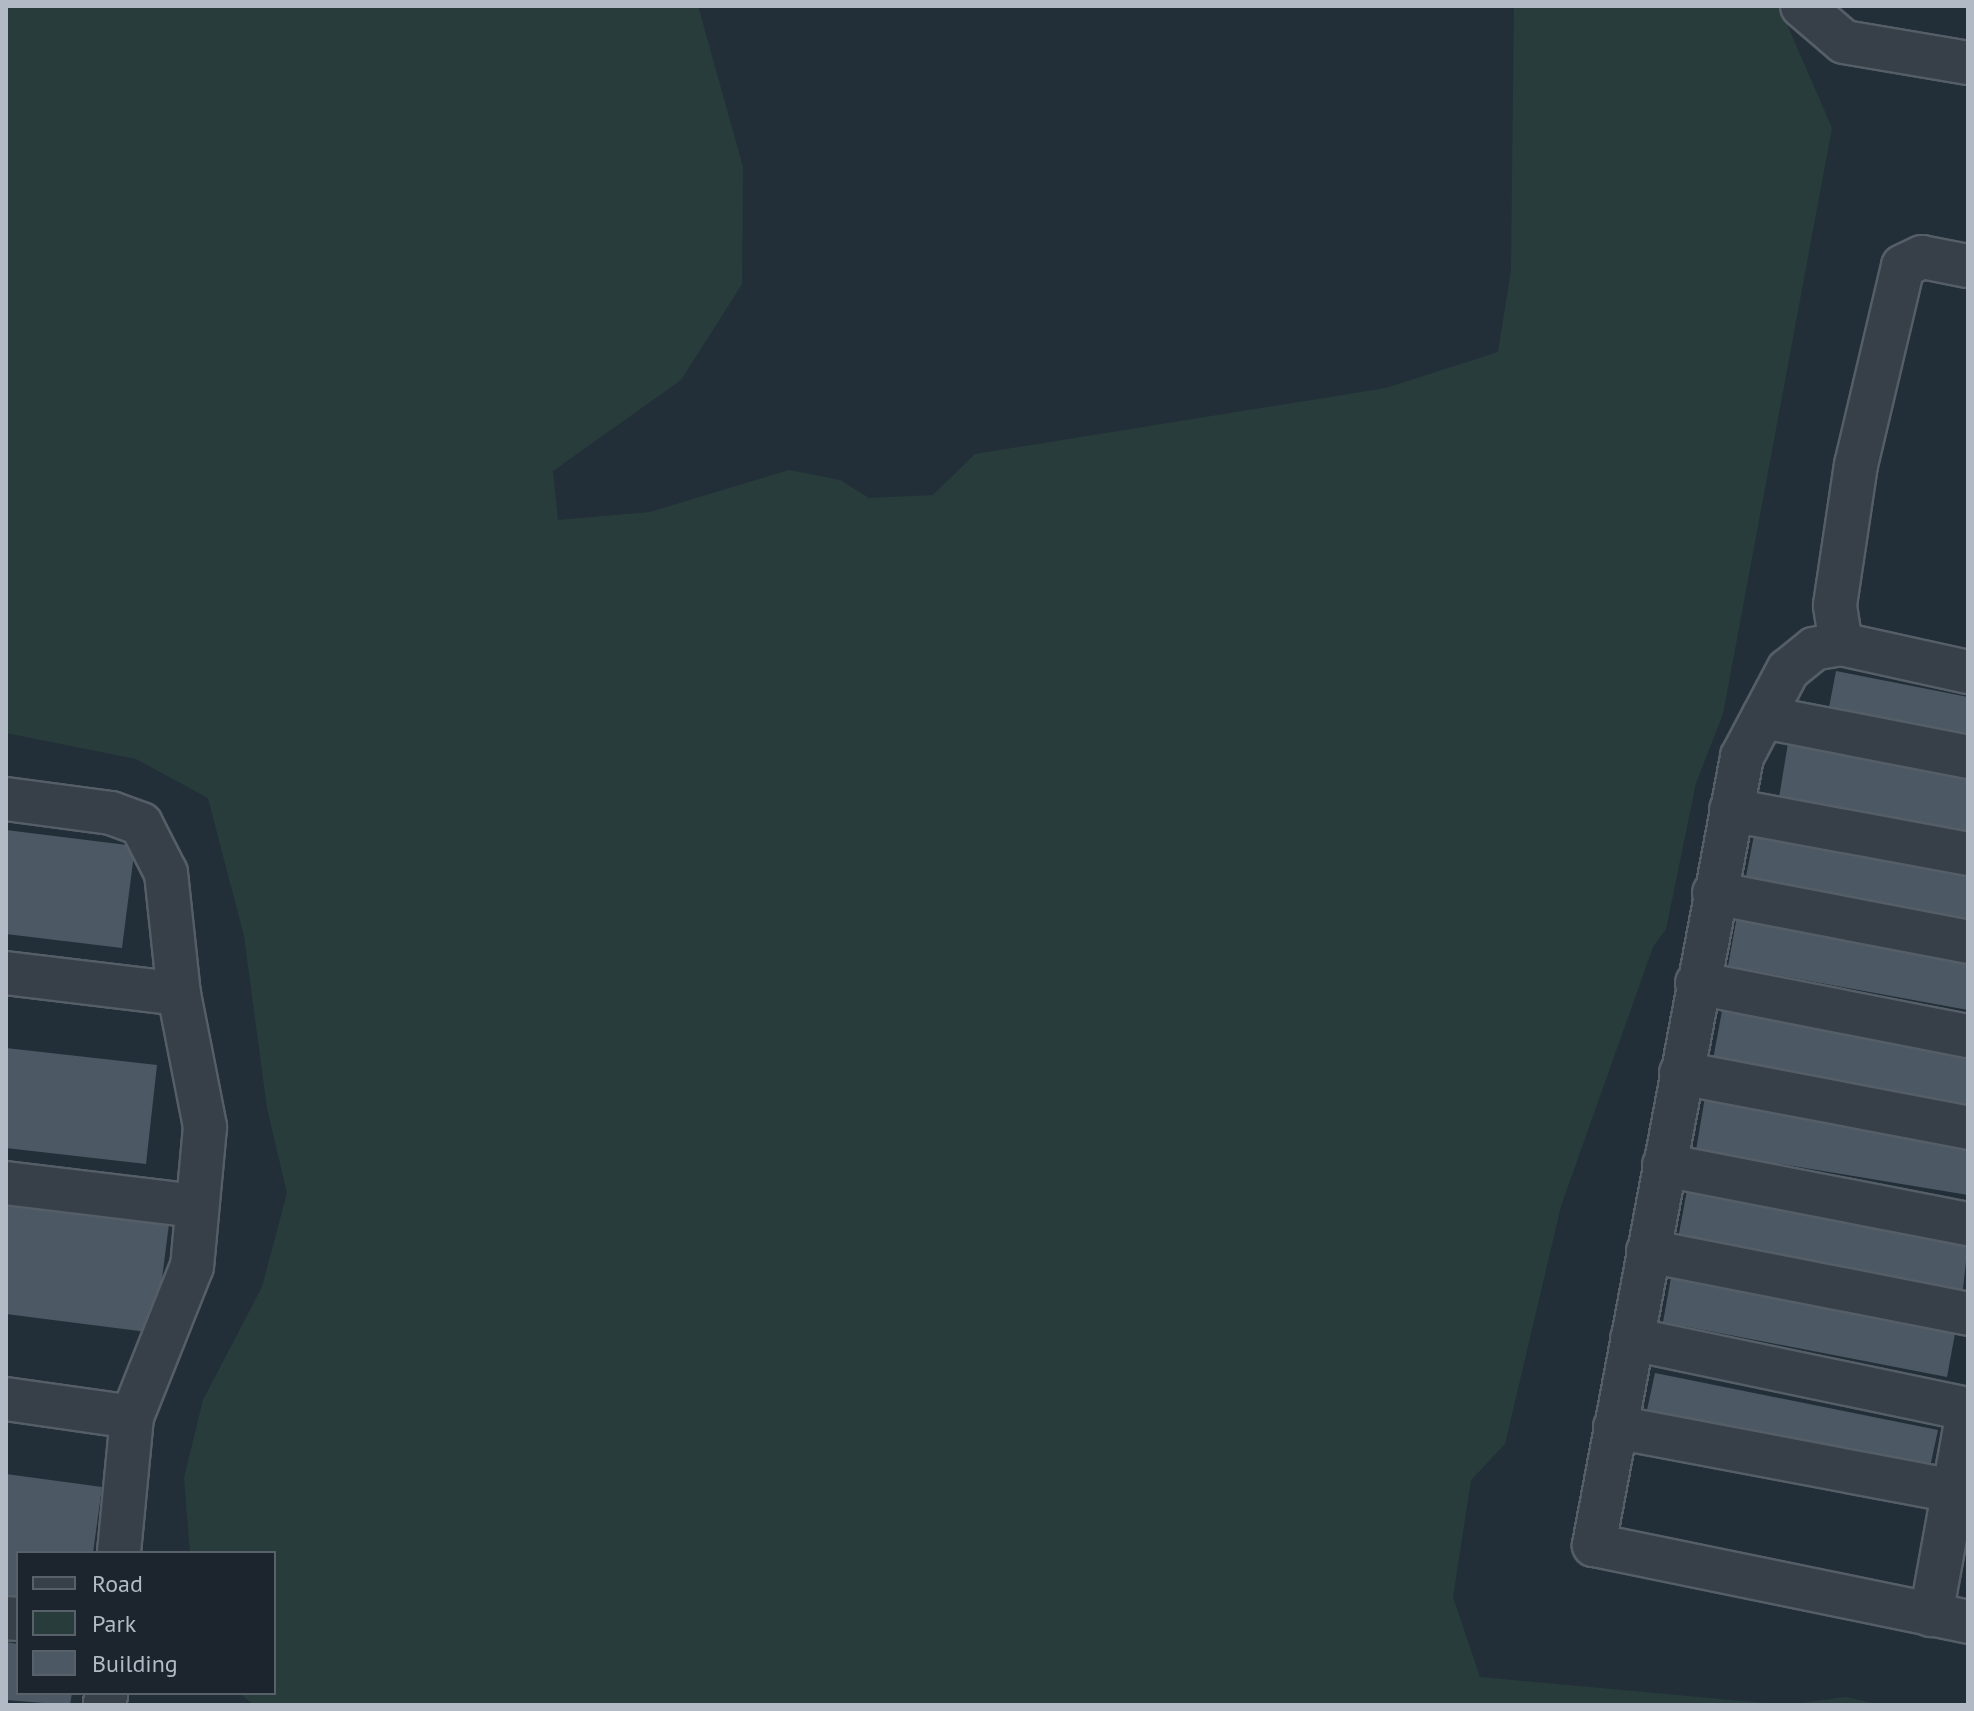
<!DOCTYPE html>
<style>
body{margin:0}
#map{position:relative;width:1974px;height:1711px;overflow:hidden;background:#232f38;font-family:"PT Sans",sans-serif}
div>[style]{position:absolute}
.green>*{inset:0;background:#283d3b}
.building>*{inset:0;background:#4c5964}
.roads{filter:drop-shadow(2px 0 #555e67) drop-shadow(-2px 0 #555e67) drop-shadow(0 2px #555e67) drop-shadow(0 -2px #555e67)}
.minor>*{height:42px;margin:-21px;padding:0 21px;transform-origin:21px;border-radius:21px;background:#374049}
span{translate:-50% -50%;white-space:nowrap;text-align:center;line-height:1.15;-webkit-text-stroke:6px #1c252d;paint-order:stroke}
.frame{position:absolute;inset:0;border:8px solid #b2bbc5;pointer-events:none}
.legend{position:absolute;left:16px;top:1551px;width:260px;height:144px;box-sizing:border-box;background:#1c252d;border:2px solid #58616a;margin:0;padding:10px 14px;list-style:none;font-size:24px;color:#b2bbc5}
.legend li{display:flex;align-items:center;gap:16px;height:40px}
.legend b{width:40px;border:2px solid #58616a}
</style>
<div id="map">
<div class="green">
<i style="clip-path:polygon(6px 6px,698px 6px,743px 167px,742px 284px,681px 380px,553px 471px,558px 520px,650px 512px,789px 470px,840px 480px,869px 498px,933px 495px,975px 454px,1386px 388px,1498px 352px,1511px 271px,1514px 6px,1779px 6px,1832px 128px,1723px 714px,1696px 783px,1666px 929px,1653px 947px,1561px 1206px,1505px 1444px,1471px 1480px,1453px 1597px,1480px 1677px,1785px 1705px,1846px 1697px,1880px 1705px,253px 1705px,240px 1693px,274px 1693px,274px 1553px,190px 1553px,184px 1478px,203px 1400px,262px 1287px,287px 1193px,267px 1108px,244px 936px,208px 798px,136px 759px,6px 733px)"></i>
</div>
<div class="building">
<i style="clip-path:polygon(1836px 671px,1968px 697px,1968px 746px,1827px 718px)"></i>
<i style="clip-path:polygon(1788px 743px,1968px 776px,1968px 833px,1779px 798px)"></i>
<i style="clip-path:polygon(6px 830px,135px 846px,122px 948px,6px 934px)"></i>
<i style="clip-path:polygon(1754px 835px,1968px 874px,1968px 928px,1744px 887px)"></i>
<i style="clip-path:polygon(1737px 916px,1968px 958px,1968px 1010px,1728px 966px)"></i>
<i style="clip-path:polygon(1722px 1011px,1968px 1057px,1968px 1112px,1712px 1065px)"></i>
<i style="clip-path:polygon(6px 1048px,157px 1065px,146px 1164px,6px 1148px)"></i>
<i style="clip-path:polygon(1705px 1097px,1968px 1141px,1968px 1195px,1696px 1150px)"></i>
<i style="clip-path:polygon(1687px 1190px,1968px 1243px,1962px 1298px,1677px 1244px)"></i>
<i style="clip-path:polygon(6px 1203px,169px 1224px,155px 1333px,6px 1314px)"></i>
<i style="clip-path:polygon(1672px 1272px,1956px 1328px,1947px 1377px,1663px 1322px)"></i>
<i style="clip-path:polygon(1655px 1373px,1938px 1430px,1930px 1467px,1647px 1410px)"></i>
<i style="clip-path:polygon(6px 1474px,102px 1487px,93px 1553px,18px 1553px,18px 1600px,6px 1599px)"></i>
<i style="clip-path:polygon(6px 1642px,18px 1644px,18px 1693px,72px 1693px,70px 1705px,6px 1700px)"></i>
</div>
<div class="roads">
<div class="minor">
<i style="left:1802px;top:6px;width:55px;rotate:40.6deg"></i>
<i style="left:1844px;top:42px;width:126px;rotate:9.6deg"></i>
<i style="left:1841px;top:644px;width:39px;rotate:-99deg"></i>
<i style="left:1835px;top:605px;width:142px;rotate:-81.5deg"></i>
<i style="left:1856px;top:465px;width:204px;rotate:-76.7deg"></i>
<i style="left:1903px;top:266px;width:21px;rotate:-25deg"></i>
<i style="left:1922px;top:257px;width:47px;rotate:11.1deg"></i>
<i style="left:1968px;top:672px;width:130px;rotate:-167.6deg"></i>
<i style="left:1841px;top:644px;width:27px;rotate:170deg"></i>
<i style="left:1814px;top:649px;width:33px;rotate:141deg"></i>
<i style="left:1788px;top:670px;width:98px;rotate:117.9deg"></i>
<i style="left:1742px;top:757px;width:802px;rotate:100.64deg"></i>
<i style="left:1594px;top:1545px;width:382px;rotate:11.6deg"></i>
<i style="left:1763px;top:717px;width:209px;rotate:11deg"></i>
<i style="left:6px;top:799px;width:106px;rotate:7.6deg"></i>
<i style="left:111px;top:813px;width:32px;rotate:20deg"></i>
<i style="left:141px;top:824px;width:55px;rotate:63deg"></i>
<i style="left:166px;top:873px;width:122px;rotate:83.9deg"></i>
<i style="left:1731px;top:810px;width:241px;rotate:10.5deg"></i>
<i style="left:1714px;top:893px;width:259px;rotate:10.9deg"></i>
<i style="left:6px;top:973px;width:174px;rotate:6.9deg"></i>
<i style="left:179px;top:994px;width:136px;rotate:78.9deg"></i>
<i style="left:205px;top:1127px;width:140px;rotate:95.3deg"></i>
<i style="left:192px;top:1266px;width:162px;rotate:111.7deg"></i>
<i style="left:132px;top:1417px;width:137px;rotate:95.5deg"></i>
<i style="left:1697px;top:983px;width:276px;rotate:11.1deg"></i>
<i style="left:1681px;top:1073px;width:292px;rotate:10.8deg"></i>
<i style="left:1664px;top:1165px;width:310px;rotate:11deg"></i>
<i style="left:6px;top:1183px;width:192px;rotate:6.9deg"></i>
<i style="left:1648px;top:1251px;width:326px;rotate:11.1deg"></i>
<i style="left:1632px;top:1339px;width:343px;rotate:11.8deg"></i>
<i style="left:6px;top:1399px;width:127px;rotate:8.1deg"></i>
<i style="left:1615px;top:1427px;width:359px;rotate:10.7deg"></i>
<i style="left:1931px;top:1615px;width:207px;rotate:-79.7deg"></i>
<i style="left:6px;top:1618px;width:12px;rotate:5deg"></i>
<i style="left:105px;top:1705px;width:12px;rotate:-85deg"></i>
</div>
</div>
<div class="frame"></div>
<ul class="legend">
<li><b style="height:10px;background:#374049"></b>Road</li>
<li><b style="height:22px;background:#283d3b"></b>Park</li>
<li><b style="height:22px;background:#4c5964"></b>Building</li>
</ul>
</div>
